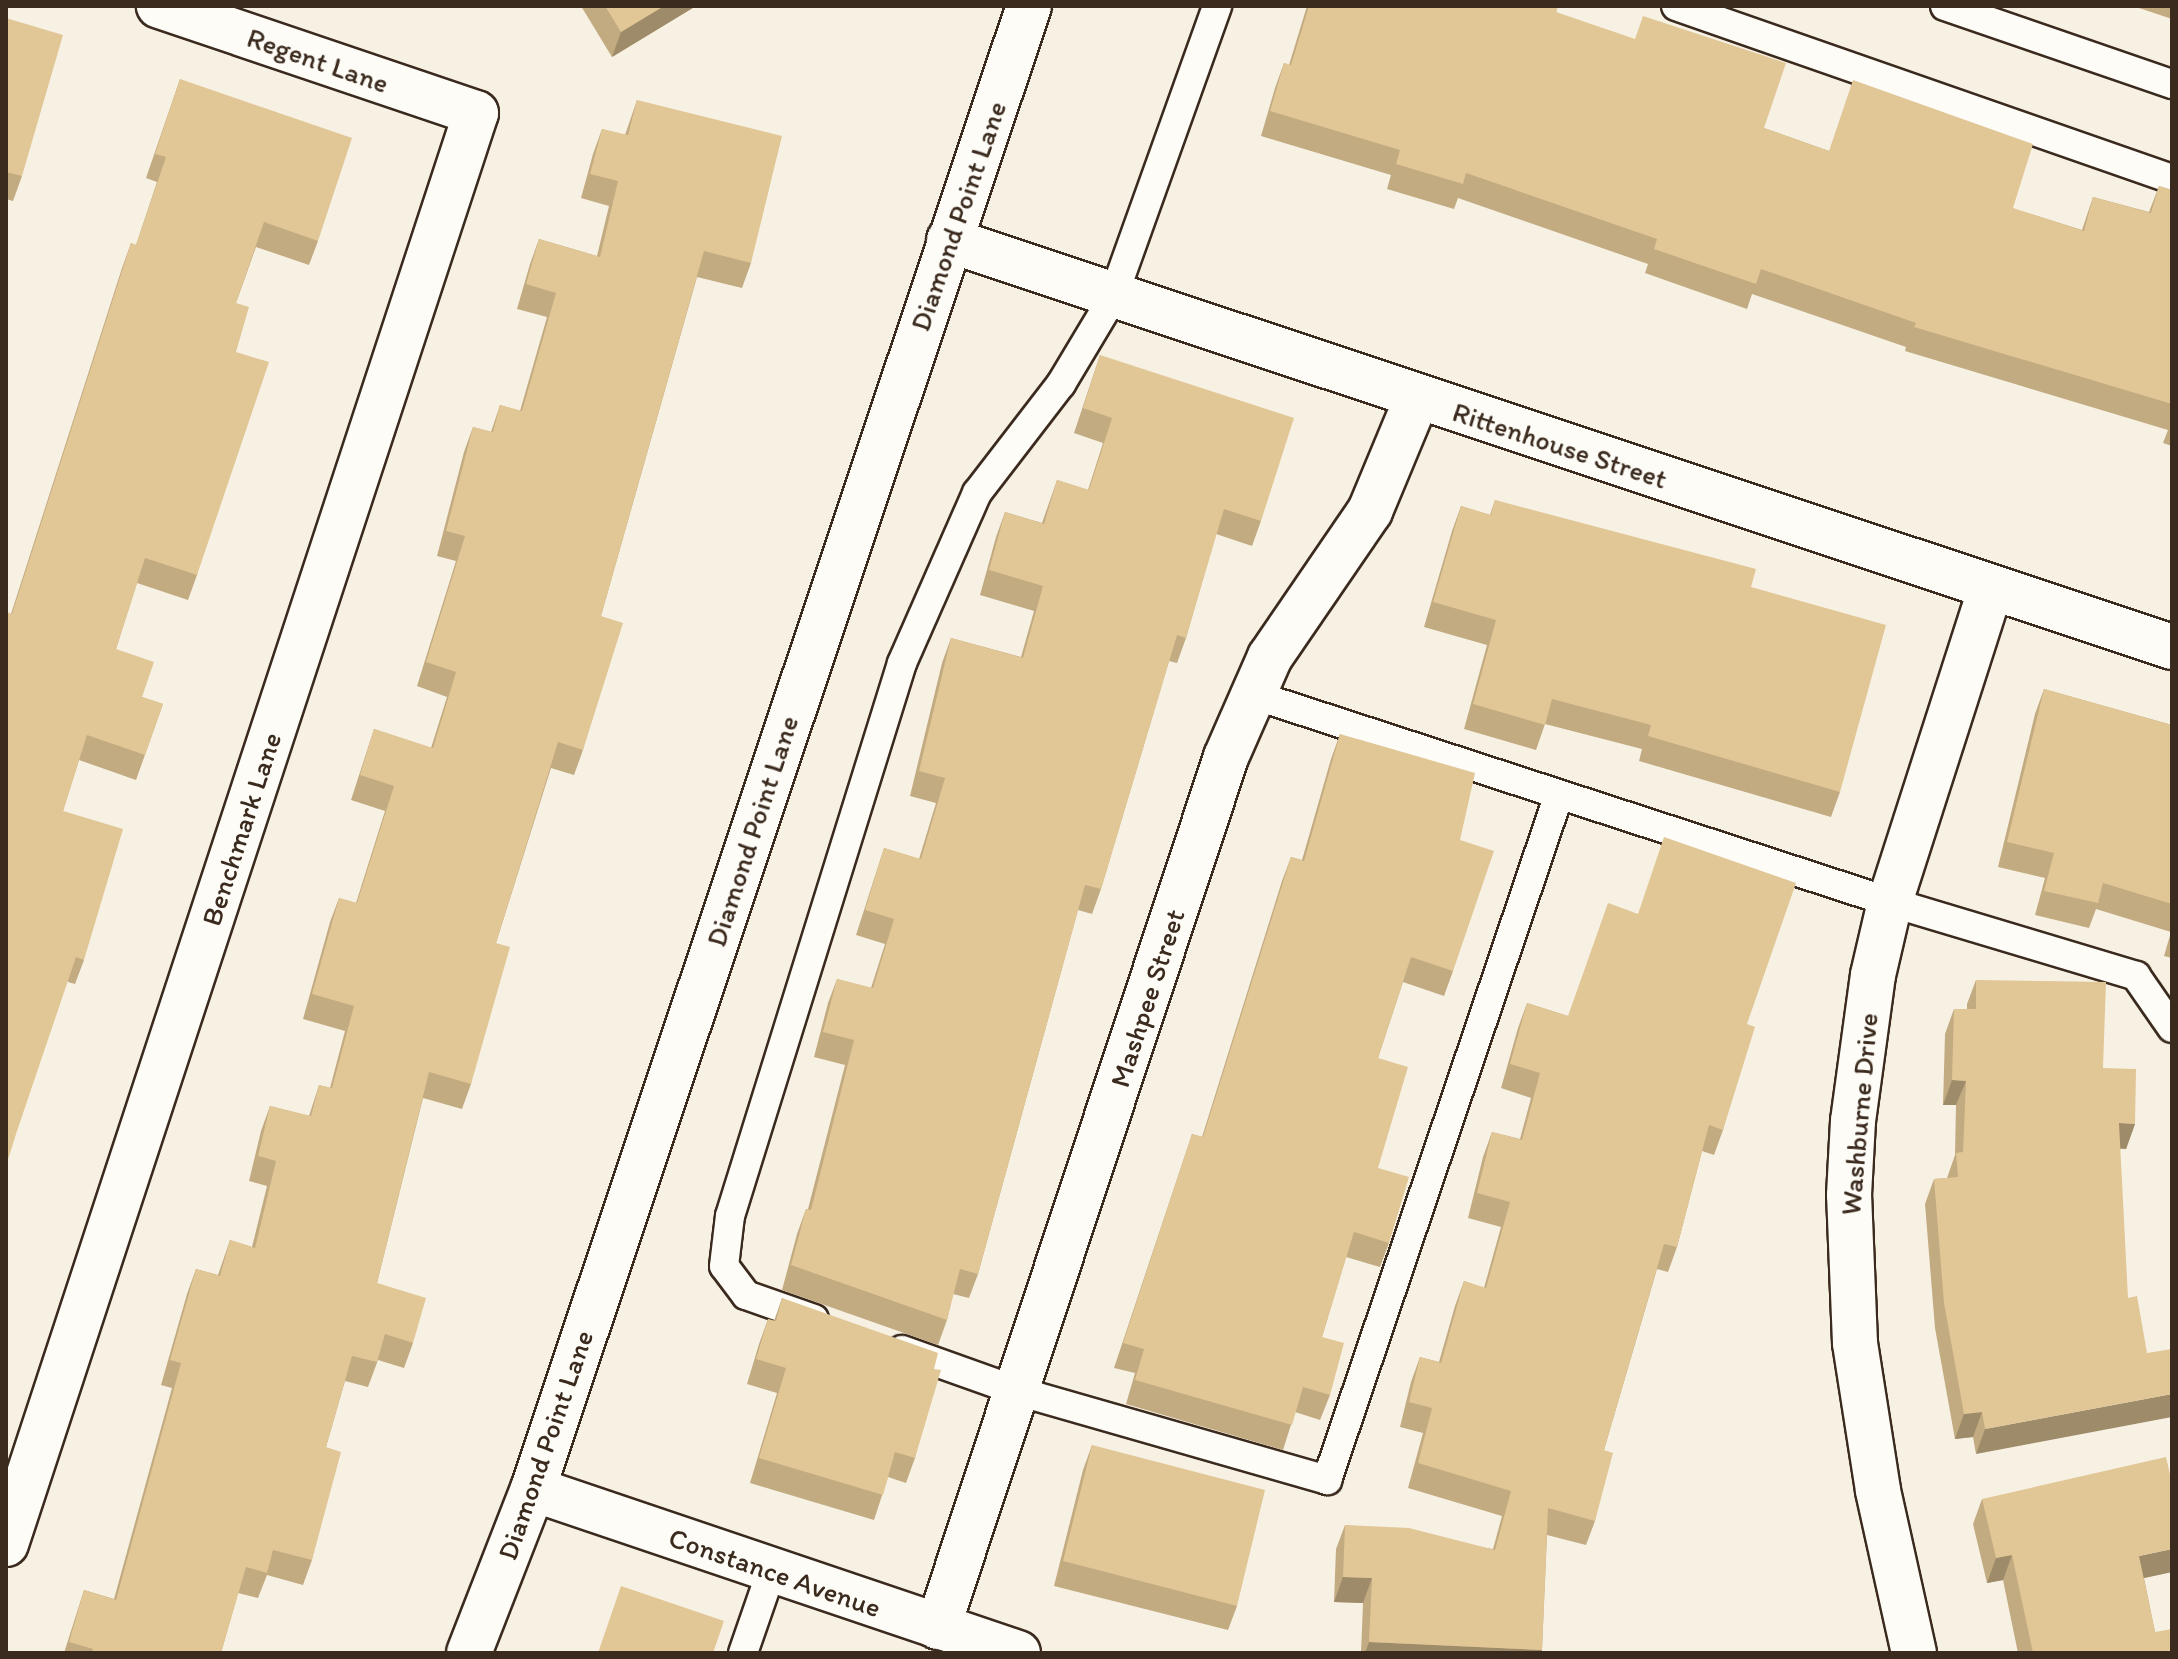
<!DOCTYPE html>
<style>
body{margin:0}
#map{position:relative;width:2178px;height:1659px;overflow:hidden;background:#f7f1e4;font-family:Itim,sans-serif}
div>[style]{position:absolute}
.roads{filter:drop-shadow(2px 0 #3b2a1e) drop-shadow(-2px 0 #3b2a1e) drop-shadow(0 2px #3b2a1e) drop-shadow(0 -2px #3b2a1e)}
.lane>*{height:28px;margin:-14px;padding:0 14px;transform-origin:14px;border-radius:14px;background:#fdfcf7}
.street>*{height:44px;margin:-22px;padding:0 22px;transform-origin:22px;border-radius:22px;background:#fdfcf7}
.secondary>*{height:44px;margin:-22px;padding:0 22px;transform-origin:22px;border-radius:22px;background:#fdfcf7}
.wall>*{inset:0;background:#c2aa81}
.shaded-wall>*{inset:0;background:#9e8b69}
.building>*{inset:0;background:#e1c696}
span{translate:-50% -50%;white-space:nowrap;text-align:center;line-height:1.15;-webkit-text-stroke:6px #fdfcf7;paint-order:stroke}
.street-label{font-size:28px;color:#3b2a1e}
.frame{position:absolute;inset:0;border:8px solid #3b2a1e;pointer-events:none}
</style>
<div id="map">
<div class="roads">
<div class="lane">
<i style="left:1676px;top:6px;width:525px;rotate:19.23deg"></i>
<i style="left:1945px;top:6px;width:240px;rotate:19deg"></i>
<i style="left:1251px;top:694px;width:672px;rotate:18.03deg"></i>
<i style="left:1890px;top:902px;width:257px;rotate:16.7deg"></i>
<i style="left:2136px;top:976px;width:63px;rotate:55.3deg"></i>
<i style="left:814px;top:1319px;width:72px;rotate:-160.6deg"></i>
<i style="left:746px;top:1295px;width:36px;rotate:-127deg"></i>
<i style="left:724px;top:1266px;width:50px;rotate:-83.2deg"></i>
<i style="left:730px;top:1216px;width:579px;rotate:-72.72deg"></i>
<i style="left:902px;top:663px;width:186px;rotate:-66.2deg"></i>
<i style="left:977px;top:493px;width:138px;rotate:-52.4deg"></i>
<i style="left:1061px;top:384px;width:101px;rotate:-59.1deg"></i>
<i style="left:1113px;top:297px;width:309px;rotate:-70.3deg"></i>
<i style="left:902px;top:1350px;width:122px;rotate:19.6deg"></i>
<i style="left:1017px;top:1391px;width:323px;rotate:16deg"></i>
<i style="left:1327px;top:1480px;width:724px;rotate:-71.31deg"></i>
<i style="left:743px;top:1653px;width:86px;rotate:-70.9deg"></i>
</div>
<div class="street">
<i style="left:949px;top:240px;width:1289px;rotate:18.41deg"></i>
<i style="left:533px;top:1489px;width:512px;rotate:18.68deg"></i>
<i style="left:6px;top:1544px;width:1506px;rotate:-71.82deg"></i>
<i style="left:476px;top:113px;width:335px;rotate:-161.3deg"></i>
<i style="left:938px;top:1627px;width:916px;rotate:-71.68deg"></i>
<i style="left:1226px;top:757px;width:109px;rotate:-66.3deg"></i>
<i style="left:1270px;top:657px;width:177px;rotate:-55.6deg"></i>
<i style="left:1370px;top:511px;width:122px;rotate:-67.4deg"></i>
<i style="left:1914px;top:1653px;width:167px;rotate:-102.5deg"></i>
<i style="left:1878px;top:1490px;width:149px;rotate:-98.9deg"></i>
<i style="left:1855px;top:1343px;width:148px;rotate:-92.3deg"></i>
<i style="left:1849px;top:1195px;width:74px;rotate:-86.9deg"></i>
<i style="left:1853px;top:1121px;width:147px;rotate:-82.2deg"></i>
<i style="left:1873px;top:975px;width:75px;rotate:-76.9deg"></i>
<i style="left:1890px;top:902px;width:330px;rotate:-72.2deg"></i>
</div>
<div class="secondary">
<i style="left:469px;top:1653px;width:176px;rotate:-68.7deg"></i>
<i style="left:533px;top:1489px;width:1564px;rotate:-71.51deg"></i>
</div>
</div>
<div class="wall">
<i style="clip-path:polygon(581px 6px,696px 6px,612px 57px)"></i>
<i style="clip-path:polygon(1307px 6px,1558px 6px,1556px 12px,1764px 128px,1829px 151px,2082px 230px,2093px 197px,2149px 212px,2159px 186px,2172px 190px,2172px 446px,2163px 443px,2168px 430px,1905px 351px,1906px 347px,1752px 294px,1747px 309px,1645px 273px,1648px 264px,1458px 198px,1454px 209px,1387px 189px,1391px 175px,1261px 136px,1275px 88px,1284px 63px,1289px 65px)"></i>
<i style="clip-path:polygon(2133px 6px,2172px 6px,2172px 19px)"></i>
<i style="clip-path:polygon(6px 18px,22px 176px,13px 201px,6px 199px)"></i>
<i style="clip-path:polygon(180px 79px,318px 241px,309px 265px,256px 247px,236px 303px,236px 352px,197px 575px,188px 600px,137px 583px,116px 649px,142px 697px,163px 704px,136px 780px,79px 760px,63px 811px,84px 960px,75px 984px,68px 982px,11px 614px,122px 268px,131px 243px,136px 245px,157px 182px,146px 178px)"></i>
<i style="clip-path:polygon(637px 100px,751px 263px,742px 288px,697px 277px,601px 616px,583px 750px,574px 775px,551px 768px,496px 943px,471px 1084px,462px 1109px,423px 1098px,377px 1283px,413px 1343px,404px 1368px,378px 1360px,368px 1387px,345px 1381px,326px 1447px,312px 1560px,303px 1585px,267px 1575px,258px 1598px,238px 1593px,221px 1653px,64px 1653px,84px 1590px,114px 1599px,172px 1388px,161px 1385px,187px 1294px,196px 1269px,218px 1275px,230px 1240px,252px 1247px,267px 1186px,249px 1181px,261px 1131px,270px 1106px,309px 1116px,319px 1085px,330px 1088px,345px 1031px,303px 1019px,330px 922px,339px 898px,356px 903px,385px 811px,351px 800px,374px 729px,431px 748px,447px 697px,417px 686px,456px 561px,437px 556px,464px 452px,473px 427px,491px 432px,500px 405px,520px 411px,547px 317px,517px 309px,530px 264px,539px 239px,597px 256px,609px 206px,581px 198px,593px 154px,602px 129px,625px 135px)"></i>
<i style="clip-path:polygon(1100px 355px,1261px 521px,1252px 546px,1216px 534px,1186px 638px,1177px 663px,1169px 661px,1101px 889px,1092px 914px,1078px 910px,978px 1274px,969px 1298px,953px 1294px,947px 1320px,938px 1345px,782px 1290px,797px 1234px,806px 1209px,808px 1209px,845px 1065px,814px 1057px,828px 1003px,837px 979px,871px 988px,885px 944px,856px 935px,884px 848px,919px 859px,936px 803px,910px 796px,942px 663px,951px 638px,1021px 657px,1034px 611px,980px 595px,996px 537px,1005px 512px,1042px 523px,1057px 480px,1088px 490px,1103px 443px,1074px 433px)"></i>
<i style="clip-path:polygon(1495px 500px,1751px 587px,1840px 792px,1831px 817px,1639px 761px,1642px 749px,1545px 724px,1536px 750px,1464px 729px,1487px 645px,1424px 627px,1452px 531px,1461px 506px,1490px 515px)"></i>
<i style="clip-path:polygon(2044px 689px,2172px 725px,2172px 958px,2164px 956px,2171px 932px,2096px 909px,2089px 928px,2035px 915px,2045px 878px,1998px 867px,2035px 714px)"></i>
<i style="clip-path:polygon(1340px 734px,1460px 840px,1453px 971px,1444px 996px,1403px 982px,1378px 1058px,1378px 1168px,1389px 1243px,1380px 1267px,1346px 1257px,1322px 1337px,1330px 1395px,1320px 1420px,1295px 1412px,1283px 1450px,1126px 1404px,1135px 1373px,1114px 1368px,1192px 1134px,1202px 1137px,1282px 881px,1291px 857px,1302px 860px,1331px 759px)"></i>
<i style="clip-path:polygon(1976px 980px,2103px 1068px,2135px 1124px,2126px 1149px,2121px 1148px,1976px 1454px,1973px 1437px,1955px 1439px,1935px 1328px,1925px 1204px,1934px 1179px,1947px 1178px,1955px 1155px,1956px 1105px,1943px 1105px,1945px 1034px,1954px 1009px,1967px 1009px,1967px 1004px)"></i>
<i style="clip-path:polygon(1527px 1003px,1568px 1016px,1747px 1024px,1723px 1130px,1714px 1155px,1702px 1151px,1677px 1247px,1668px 1272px,1657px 1269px,1604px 1450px,1595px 1521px,1586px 1545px,1547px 1535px,1542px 1650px,1540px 1653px,1361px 1653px,1363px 1603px,1334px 1602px,1336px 1549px,1345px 1525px,1493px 1549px,1502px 1516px,1408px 1488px,1423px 1433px,1400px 1427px,1411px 1382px,1420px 1357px,1439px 1362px,1455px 1306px,1464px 1281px,1484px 1288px,1501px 1227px,1468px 1218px,1483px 1157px,1492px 1132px,1520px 1139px,1531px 1098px,1501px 1088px,1518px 1028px)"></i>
<i style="clip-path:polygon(782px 1298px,934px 1369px,915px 1458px,906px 1483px,888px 1477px,874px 1520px,750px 1483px,777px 1393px,747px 1384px,759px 1344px,768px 1319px,774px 1321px)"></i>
<i style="clip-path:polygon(1092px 1445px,1237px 1606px,1228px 1630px,1054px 1586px,1083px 1470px)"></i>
<i style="clip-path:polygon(1982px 1499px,2172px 1572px,2144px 1578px,2155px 1632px,2172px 1653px,2018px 1653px,2003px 1580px,1987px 1583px,1973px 1524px)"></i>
</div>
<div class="shaded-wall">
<i style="clip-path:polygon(664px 6px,696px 6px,612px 57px,621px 32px)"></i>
<i style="clip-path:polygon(1952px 1080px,1966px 1081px,1956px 1105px,1943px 1105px)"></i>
<i style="clip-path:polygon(2119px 1123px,2135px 1124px,2126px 1149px,2110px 1148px)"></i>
<i style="clip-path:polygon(2172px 1394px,2172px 1417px,1976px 1454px,1985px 1429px)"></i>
<i style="clip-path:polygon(1982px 1412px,1973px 1437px,1955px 1439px,1964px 1414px)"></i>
<i style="clip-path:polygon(2172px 1549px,2172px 1572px,2130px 1581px,2139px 1556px)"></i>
<i style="clip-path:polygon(2012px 1555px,2003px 1580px,1987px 1583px,1996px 1558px)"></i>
<i style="clip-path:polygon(1343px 1577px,1372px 1578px,1363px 1603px,1334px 1602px)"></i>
<i style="clip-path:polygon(1369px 1642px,1542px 1650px,1540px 1653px,1365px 1653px)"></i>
</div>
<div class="building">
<i style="clip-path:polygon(605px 6px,664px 6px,621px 32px)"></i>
<i style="clip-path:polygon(1309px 6px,1558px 6px,1556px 12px,1635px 39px,1643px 16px,1786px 63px,1764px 128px,1829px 151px,1853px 80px,2033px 144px,2013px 208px,2084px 231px,2093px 197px,2151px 213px,2159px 186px,2172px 190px,2172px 404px,1914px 327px,1916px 323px,1761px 269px,1756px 284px,1654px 249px,1657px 239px,1466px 173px,1463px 184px,1396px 164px,1400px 150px,1270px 111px,1284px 63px,1291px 65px)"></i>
<i style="clip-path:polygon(6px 18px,63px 35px,22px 176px,6px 172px)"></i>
<i style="clip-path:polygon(180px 79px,352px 138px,318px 241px,264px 222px,236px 303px,249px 307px,236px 352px,269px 362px,197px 575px,145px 558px,116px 649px,154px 662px,142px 697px,163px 704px,145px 755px,87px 735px,63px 811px,123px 829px,84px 960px,76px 957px,16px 1134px,6px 1166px,6px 612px,12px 614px,131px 243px,136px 245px,166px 157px,155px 154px)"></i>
<i style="clip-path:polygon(637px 100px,782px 136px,751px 263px,704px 251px,601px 616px,623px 623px,583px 750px,558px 742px,496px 943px,510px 947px,471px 1084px,429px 1072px,377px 1283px,426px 1298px,413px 1343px,385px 1334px,377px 1362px,352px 1356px,326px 1447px,341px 1452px,312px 1560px,273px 1550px,267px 1573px,246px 1567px,221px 1653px,92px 1653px,93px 1649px,69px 1642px,84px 1590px,116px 1600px,181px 1363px,170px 1360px,196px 1269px,220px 1276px,230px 1240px,255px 1248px,276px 1161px,258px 1156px,270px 1106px,311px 1116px,319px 1085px,332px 1088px,354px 1006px,312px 994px,339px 898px,357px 903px,394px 786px,360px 775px,374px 729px,433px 748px,456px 672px,426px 662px,465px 536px,446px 531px,473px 427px,493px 432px,500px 405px,522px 411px,556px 293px,526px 284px,539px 239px,600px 257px,618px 181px,590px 174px,602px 129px,628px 135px)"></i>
<i style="clip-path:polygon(1100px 355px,1294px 418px,1261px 521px,1224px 509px,1186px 638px,1177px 635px,1101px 889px,1085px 885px,978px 1274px,960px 1269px,947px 1320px,791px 1265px,806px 1209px,811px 1210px,854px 1040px,823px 1032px,837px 979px,873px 988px,894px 919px,865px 910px,884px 848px,921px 859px,945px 778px,919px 771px,951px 638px,1023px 658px,1043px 586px,989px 570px,1005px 512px,1044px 524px,1057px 480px,1089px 490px,1112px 418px,1083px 408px)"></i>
<i style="clip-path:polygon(1495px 500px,1756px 569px,1751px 587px,1886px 625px,1840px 792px,1648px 736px,1651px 725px,1552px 699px,1545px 725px,1473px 704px,1496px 620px,1433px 602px,1461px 506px,1491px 515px)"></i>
<i style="clip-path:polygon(2044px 689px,2172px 725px,2172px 904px,2103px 883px,2098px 903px,2044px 891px,2054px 853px,2007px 842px)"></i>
<i style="clip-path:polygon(1340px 734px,1475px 773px,1460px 840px,1494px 851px,1453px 971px,1411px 957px,1378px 1058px,1408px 1067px,1378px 1168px,1409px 1177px,1389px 1243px,1354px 1232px,1322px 1337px,1344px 1343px,1330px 1395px,1303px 1387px,1292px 1425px,1135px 1380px,1144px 1349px,1123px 1343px,1192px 1134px,1203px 1137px,1291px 857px,1304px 861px)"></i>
<i style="clip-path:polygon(1664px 837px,1796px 883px,1747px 1024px,1755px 1027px,1723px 1130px,1709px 1125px,1677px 1247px,1664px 1244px,1604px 1450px,1613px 1453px,1595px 1521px,1548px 1508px,1542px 1650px,1369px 1642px,1372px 1578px,1343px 1577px,1345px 1525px,1409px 1528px,1495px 1550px,1511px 1491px,1418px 1463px,1432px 1408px,1409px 1402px,1420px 1357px,1441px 1363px,1464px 1281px,1486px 1288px,1510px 1202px,1477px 1193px,1492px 1132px,1522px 1140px,1540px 1073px,1510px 1064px,1527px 1003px,1568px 1016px,1608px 903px,1638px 914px)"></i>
<i style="clip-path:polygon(1976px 980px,2106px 982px,2103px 1068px,2136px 1069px,2135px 1124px,2119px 1123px,2128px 1298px,2137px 1296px,2147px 1353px,2172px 1349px,2172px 1394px,1985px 1429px,1982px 1412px,1964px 1414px,1944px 1303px,1934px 1179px,1958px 1177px,1956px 1153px,1963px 1152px,1966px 1081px,1952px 1080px,1954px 1009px,1976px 1009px)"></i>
<i style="clip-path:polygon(782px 1298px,938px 1353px,934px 1369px,941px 1370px,915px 1458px,895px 1452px,883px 1495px,759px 1458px,786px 1368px,756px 1359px,768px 1319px,776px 1321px)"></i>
<i style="clip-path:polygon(1092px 1445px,1265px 1490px,1237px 1606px,1063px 1561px)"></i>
<i style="clip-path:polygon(2166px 1457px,2172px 1483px,2172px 1549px,2139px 1556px,2155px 1632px,2172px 1629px,2172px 1653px,2033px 1653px,2012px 1555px,1996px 1558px,1982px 1499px)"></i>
<i style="clip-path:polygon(621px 1586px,724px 1621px,713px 1653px,598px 1653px)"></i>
</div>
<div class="street-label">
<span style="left:318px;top:60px;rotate:19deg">Regent Lane</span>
<span style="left:958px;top:216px;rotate:-71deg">Diamond Point Lane</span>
<span style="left:1560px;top:445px;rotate:18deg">Rittenhouse Street</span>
<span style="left:241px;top:829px;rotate:-72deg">Benchmark Lane</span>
<span style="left:752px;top:831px;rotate:-72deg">Diamond Point Lane</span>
<span style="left:1147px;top:998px;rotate:-72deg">Mashpee Street</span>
<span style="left:1859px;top:1114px;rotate:-85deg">Washburne Drive</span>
<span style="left:545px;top:1445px;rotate:-71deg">Diamond Point Lane</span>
<span style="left:775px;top:1572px;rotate:19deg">Constance Avenue</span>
</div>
<div class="frame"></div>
</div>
